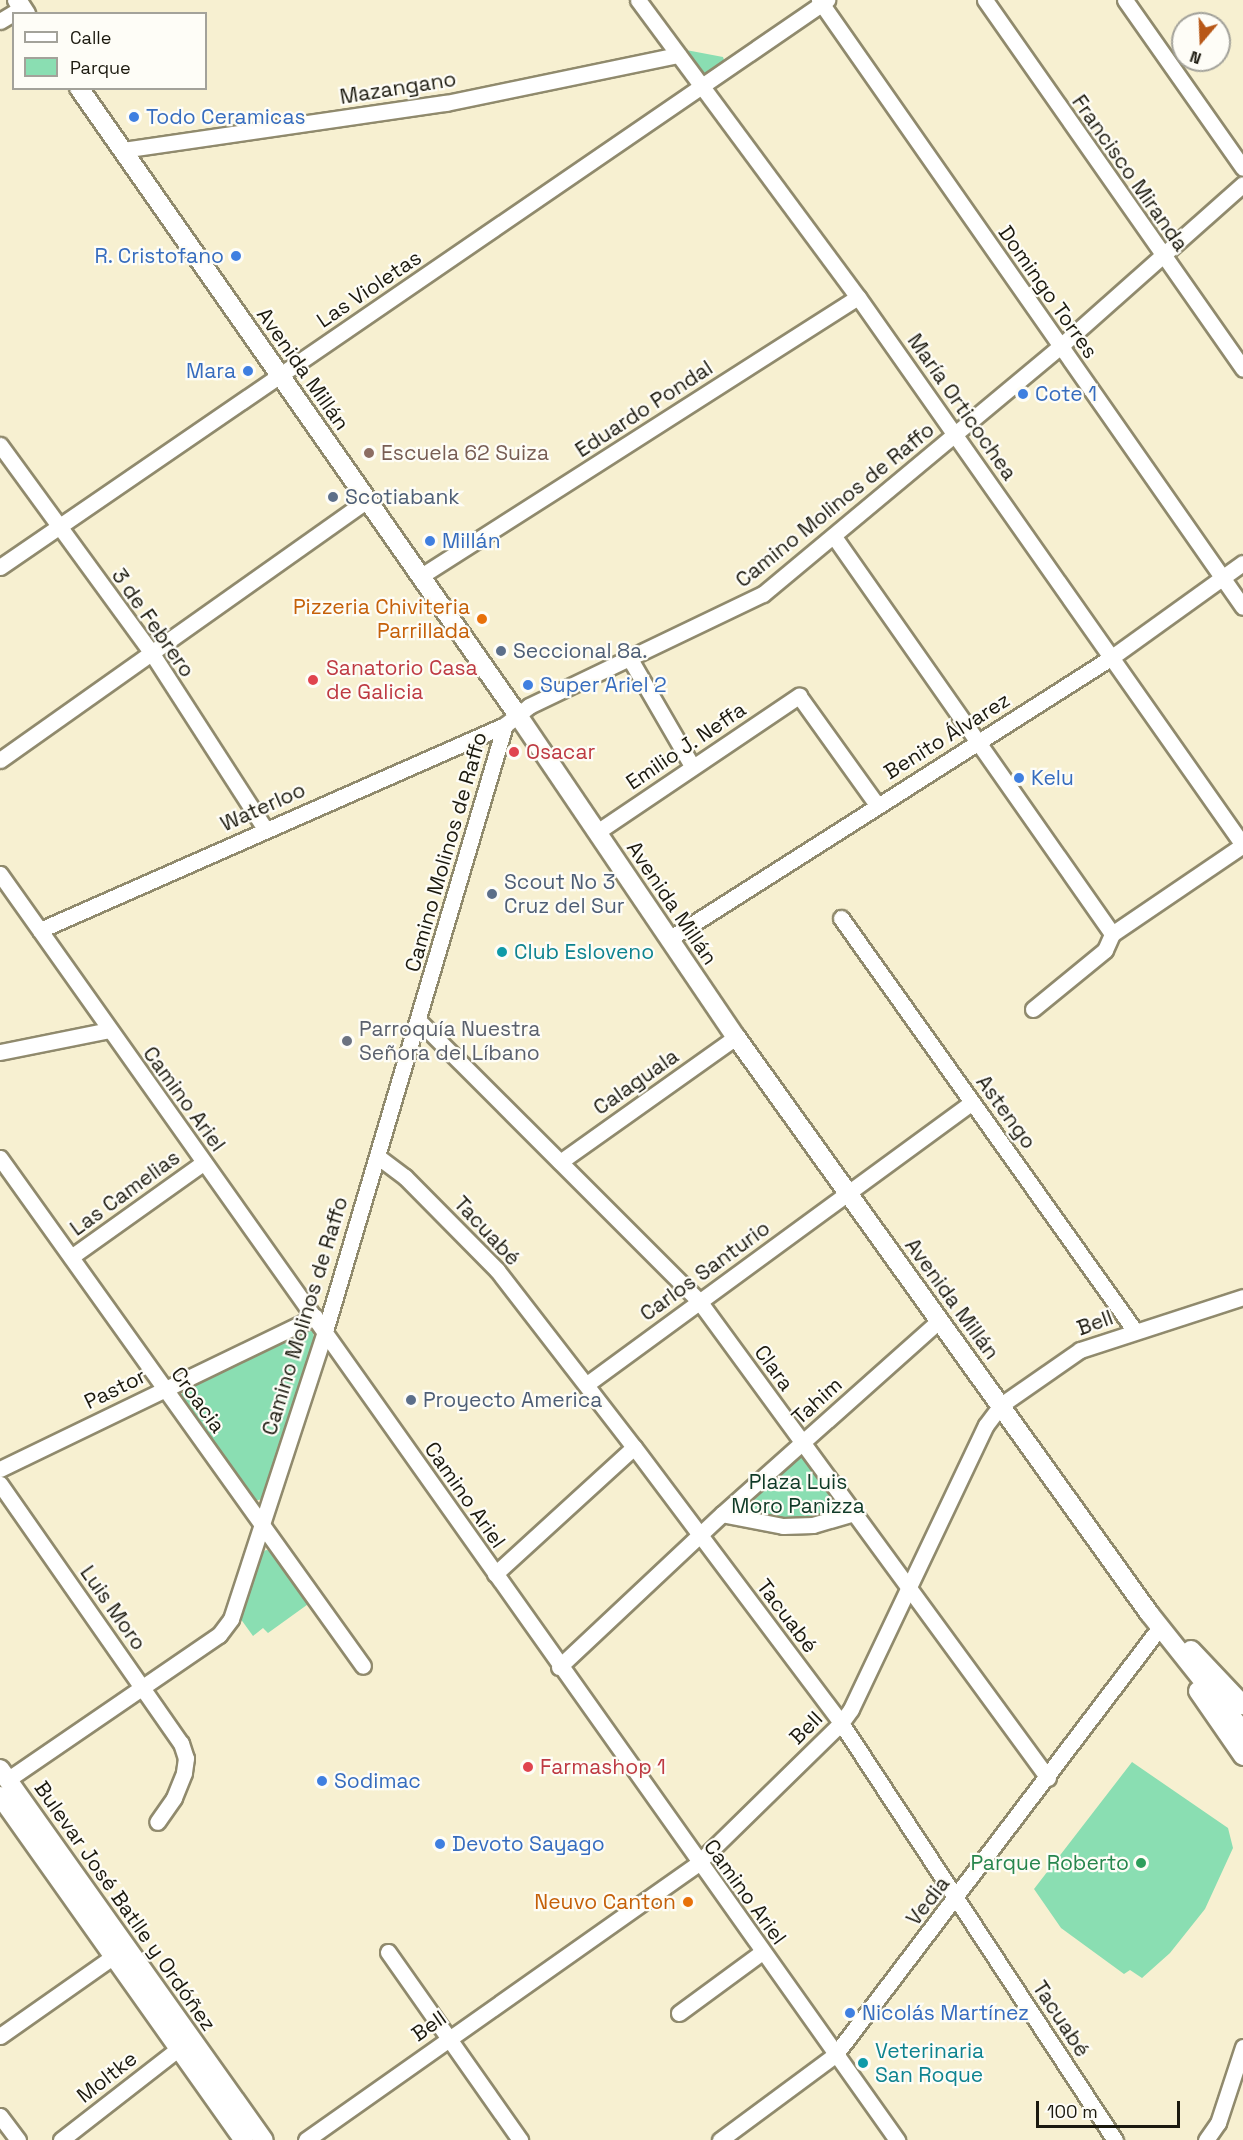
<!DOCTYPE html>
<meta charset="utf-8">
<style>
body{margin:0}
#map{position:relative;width:1243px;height:2140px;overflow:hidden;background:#f7f0d1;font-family:"Space Grotesk",sans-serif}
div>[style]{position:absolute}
.green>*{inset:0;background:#8adeb2}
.roads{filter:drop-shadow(2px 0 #908a6d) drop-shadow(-2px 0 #908a6d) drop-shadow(0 2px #908a6d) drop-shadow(0 -2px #908a6d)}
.minor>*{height:15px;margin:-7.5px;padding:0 7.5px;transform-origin:7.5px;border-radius:7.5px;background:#fff}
.major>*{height:18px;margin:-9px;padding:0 9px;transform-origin:9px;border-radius:9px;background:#fff}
.dots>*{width:16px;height:16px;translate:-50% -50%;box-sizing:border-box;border:3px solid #fefdf7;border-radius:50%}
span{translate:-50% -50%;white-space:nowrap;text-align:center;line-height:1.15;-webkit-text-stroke:4.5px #fefdf7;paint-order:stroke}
.street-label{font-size:21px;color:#1b190e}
.shop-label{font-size:21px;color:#366cbe}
.left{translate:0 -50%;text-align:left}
.right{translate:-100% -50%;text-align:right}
.education-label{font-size:21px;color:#785e54}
.service-label{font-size:21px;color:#4e5e75}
.food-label{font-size:21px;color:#c56008}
.health-label{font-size:21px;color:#be3a42}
.culture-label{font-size:21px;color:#0d838f}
.worship-label{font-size:21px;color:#5b616d}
.park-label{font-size:21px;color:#0f3a27}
.leisure-label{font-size:21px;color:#27864d}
.legend{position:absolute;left:12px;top:12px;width:195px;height:78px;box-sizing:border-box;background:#fefdf7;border:2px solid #a3a29a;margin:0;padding:8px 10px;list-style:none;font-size:18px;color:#1b190e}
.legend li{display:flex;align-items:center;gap:12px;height:30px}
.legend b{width:30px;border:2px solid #a3a29a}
.north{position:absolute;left:1171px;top:12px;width:60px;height:60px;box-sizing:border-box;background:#fefdf7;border:2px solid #a3a29a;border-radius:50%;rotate:199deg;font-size:16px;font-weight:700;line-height:24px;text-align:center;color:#1b190e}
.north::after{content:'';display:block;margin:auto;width:21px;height:27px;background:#b85716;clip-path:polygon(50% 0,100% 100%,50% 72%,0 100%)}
.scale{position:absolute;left:1036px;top:2101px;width:144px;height:27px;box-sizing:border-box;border:3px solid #1b190e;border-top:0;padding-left:8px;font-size:18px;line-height:21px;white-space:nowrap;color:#1b190e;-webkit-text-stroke:4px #fefdf7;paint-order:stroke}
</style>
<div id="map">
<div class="green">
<i style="clip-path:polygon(686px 50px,723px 57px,726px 66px,704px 79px,681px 51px)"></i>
<i style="clip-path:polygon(306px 1328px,313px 1332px,315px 1343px,264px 1499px,253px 1501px,181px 1395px,186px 1387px)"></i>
<i style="clip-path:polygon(798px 1457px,806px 1458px,838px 1503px,835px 1513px,801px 1522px,742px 1511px)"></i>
<i style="clip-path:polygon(266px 1550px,273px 1551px,311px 1602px,268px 1633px,263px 1628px,253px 1636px,240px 1618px,259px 1555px)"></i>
<i style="clip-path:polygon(1132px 1762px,1228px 1828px,1233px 1848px,1205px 1909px,1170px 1953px,1142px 1978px,1130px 1970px,1124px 1974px,1061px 1928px,1034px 1889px)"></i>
</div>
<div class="roads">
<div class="minor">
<i style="left:638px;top:0;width:370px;rotate:53.5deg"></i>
<i style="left:858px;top:297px;width:670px;rotate:54.91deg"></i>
<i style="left:819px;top:0;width:740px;rotate:55.07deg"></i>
<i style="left:985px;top:0;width:450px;rotate:55deg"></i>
<i style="left:1125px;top:0;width:205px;rotate:54.9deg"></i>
<i style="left:0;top:21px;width:26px;rotate:-31deg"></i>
<i style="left:122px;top:150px;width:327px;rotate:-8.3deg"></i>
<i style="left:446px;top:103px;width:237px;rotate:-11.7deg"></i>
<i style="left:0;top:445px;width:256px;rotate:53.9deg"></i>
<i style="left:151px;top:652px;width:211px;rotate:57.2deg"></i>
<i style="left:835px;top:538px;width:483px;rotate:55deg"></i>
<i style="left:0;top:567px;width:1003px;rotate:-34.43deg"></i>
<i style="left:421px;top:576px;width:518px;rotate:-32.56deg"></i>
<i style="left:630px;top:659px;width:124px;rotate:59.9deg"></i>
<i style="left:0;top:760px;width:450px;rotate:-35.3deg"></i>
<i style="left:597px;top:832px;width:244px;rotate:-34deg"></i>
<i style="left:799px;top:696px;width:134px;rotate:54.4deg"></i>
<i style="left:0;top:874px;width:1552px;rotate:54.68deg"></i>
<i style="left:841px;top:918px;width:507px;rotate:54.55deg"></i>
<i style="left:40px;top:930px;width:508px;rotate:-23.79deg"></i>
<i style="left:669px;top:939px;width:525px;rotate:-32.48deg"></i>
<i style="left:1112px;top:657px;width:161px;rotate:-35.7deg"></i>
<i style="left:1033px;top:1009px;width:93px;rotate:-39.3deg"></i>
<i style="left:1105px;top:950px;width:17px;rotate:-66deg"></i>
<i style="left:1112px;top:934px;width:158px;rotate:-34.2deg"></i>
<i style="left:419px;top:1021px;width:396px;rotate:45deg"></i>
<i style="left:699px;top:1301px;width:591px;rotate:53.81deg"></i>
<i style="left:0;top:1052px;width:111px;rotate:-11.4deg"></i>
<i style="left:377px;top:1156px;width:35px;rotate:37deg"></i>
<i style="left:405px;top:1177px;width:131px;rotate:45.3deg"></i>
<i style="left:497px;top:1270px;width:224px;rotate:52.3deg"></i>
<i style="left:634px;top:1447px;width:345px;rotate:53.1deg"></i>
<i style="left:841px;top:1723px;width:499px;rotate:56.7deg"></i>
<i style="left:0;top:1158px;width:624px;rotate:54.45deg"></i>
<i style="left:560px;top:1162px;width:216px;rotate:-35.4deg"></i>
<i style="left:71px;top:1257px;width:163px;rotate:-35.5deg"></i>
<i style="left:587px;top:1384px;width:477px;rotate:-36.2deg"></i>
<i style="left:0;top:1469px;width:350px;rotate:-25.8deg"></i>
<i style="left:0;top:1484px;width:316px;rotate:55.1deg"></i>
<i style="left:181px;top:1743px;width:16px;rotate:72deg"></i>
<i style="left:186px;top:1758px;width:15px;rotate:98deg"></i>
<i style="left:184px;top:1773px;width:27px;rotate:112deg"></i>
<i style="left:174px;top:1798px;width:29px;rotate:125deg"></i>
<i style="left:854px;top:1513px;width:43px;rotate:163.7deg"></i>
<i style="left:813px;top:1525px;width:30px;rotate:178deg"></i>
<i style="left:783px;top:1526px;width:62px;rotate:-168.9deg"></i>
<i style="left:722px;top:1514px;width:292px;rotate:-41.7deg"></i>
<i style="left:495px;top:1574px;width:188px;rotate:-42.4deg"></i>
<i style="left:559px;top:1667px;width:224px;rotate:-43.2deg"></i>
<i style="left:7px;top:1780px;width:257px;rotate:-34.4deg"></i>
<i style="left:219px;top:1635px;width:20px;rotate:-53deg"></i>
<i style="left:231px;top:1619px;width:303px;rotate:-71.9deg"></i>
<i style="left:325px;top:1331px;width:632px;rotate:-73.46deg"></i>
<i style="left:505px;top:725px;width:31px;rotate:-38deg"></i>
<i style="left:529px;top:706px;width:259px;rotate:-25.6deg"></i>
<i style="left:763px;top:594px;width:392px;rotate:-39.8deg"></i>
<i style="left:1064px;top:343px;width:239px;rotate:-41.6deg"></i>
<i style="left:388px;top:1952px;width:230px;rotate:54.9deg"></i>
<i style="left:679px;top:2013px;width:103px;rotate:-36.3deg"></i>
<i style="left:0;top:2036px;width:139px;rotate:-35.1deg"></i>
<i style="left:0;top:2116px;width:30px;rotate:53deg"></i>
<i style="left:61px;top:2140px;width:150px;rotate:-37.9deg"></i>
<i style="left:306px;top:2140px;width:480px;rotate:-35.2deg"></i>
<i style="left:698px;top:1863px;width:200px;rotate:-44.4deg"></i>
<i style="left:841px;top:1723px;width:17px;rotate:-54deg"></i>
<i style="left:851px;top:1709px;width:314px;rotate:-64.6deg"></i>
<i style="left:986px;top:1425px;width:25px;rotate:-53deg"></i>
<i style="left:1001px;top:1405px;width:96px;rotate:-34.8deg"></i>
<i style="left:1080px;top:1350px;width:171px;rotate:-18deg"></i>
<i style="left:720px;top:2140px;width:143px;rotate:-36.5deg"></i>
<i style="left:835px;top:2055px;width:537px;rotate:-52.79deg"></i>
<i style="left:1206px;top:2140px;width:21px;rotate:-55deg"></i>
<i style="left:1218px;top:2123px;width:80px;rotate:-71.8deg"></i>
</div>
<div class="major">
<i style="left:17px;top:0;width:17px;rotate:57deg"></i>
<i style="left:79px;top:88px;width:764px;rotate:55.02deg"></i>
<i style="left:517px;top:714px;width:390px;rotate:55.9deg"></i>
<i style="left:736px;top:1037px;width:709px;rotate:54.36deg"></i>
<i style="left:1149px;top:1613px;width:151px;rotate:51.5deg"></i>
<i style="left:1191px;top:1650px;width:76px;rotate:46.6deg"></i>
<i style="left:1198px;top:1691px;width:79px;rotate:55.3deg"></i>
<i style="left:0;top:1769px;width:455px;rotate:54.6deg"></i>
<i style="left:0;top:1796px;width:422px;rotate:54.7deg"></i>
</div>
</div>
<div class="dots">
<i style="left:134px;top:117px;background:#3f7fe0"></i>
<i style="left:236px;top:256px;background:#3f7fe0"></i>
<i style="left:248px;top:371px;background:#3f7fe0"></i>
<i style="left:1023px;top:394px;background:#3f7fe0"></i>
<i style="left:369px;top:453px;background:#8d6e63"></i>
<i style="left:333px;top:497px;background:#5c6f8a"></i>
<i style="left:430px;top:541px;background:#3f7fe0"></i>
<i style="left:482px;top:619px;background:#e8710a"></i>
<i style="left:501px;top:651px;background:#5c6f8a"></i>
<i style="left:313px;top:680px;background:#e0444e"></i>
<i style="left:528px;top:685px;background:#3f7fe0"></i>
<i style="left:514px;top:752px;background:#e0444e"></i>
<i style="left:1019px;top:778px;background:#3f7fe0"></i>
<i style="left:492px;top:894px;background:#5c6f8a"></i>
<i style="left:502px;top:952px;background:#0f9aa8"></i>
<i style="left:347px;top:1041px;background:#6b7280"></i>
<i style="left:411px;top:1400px;background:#5c6f8a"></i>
<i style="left:528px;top:1767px;background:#e0444e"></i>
<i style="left:322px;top:1781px;background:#3f7fe0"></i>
<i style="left:440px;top:1844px;background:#3f7fe0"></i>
<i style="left:1141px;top:1863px;background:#2e9e5b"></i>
<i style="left:688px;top:1902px;background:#e8710a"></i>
<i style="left:850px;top:2013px;background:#3f7fe0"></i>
<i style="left:863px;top:2063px;background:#0f9aa8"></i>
</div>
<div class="street-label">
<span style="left:398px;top:88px;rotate:-9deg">Mazangano</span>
<span style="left:1130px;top:173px;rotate:55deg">Francisco Miranda</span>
<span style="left:369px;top:289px;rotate:-34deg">Las Violetas</span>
<span style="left:1048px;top:292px;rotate:55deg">Domingo Torres</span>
<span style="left:303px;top:369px;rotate:55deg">Avenida Millán</span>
<span style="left:962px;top:407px;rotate:55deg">María Orticochea</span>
<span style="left:644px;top:409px;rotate:-33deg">Eduardo Pondal</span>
<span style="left:835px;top:505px;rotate:-39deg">Camino Molinos de Raffo</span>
<span style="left:153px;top:623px;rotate:55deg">3 de Febrero</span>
<span style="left:947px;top:736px;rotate:-32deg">Benito Álvarez</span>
<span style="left:686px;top:746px;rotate:-34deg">Emilio J. Neffa</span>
<span style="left:263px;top:807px;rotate:-24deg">Waterloo</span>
<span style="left:446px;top:852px;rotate:-74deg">Camino Molinos de Raffo</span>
<span style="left:672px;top:903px;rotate:56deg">Avenida Millán</span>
<span style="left:636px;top:1082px;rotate:-35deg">Calaguala</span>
<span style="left:184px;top:1099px;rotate:54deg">Camino Ariel</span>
<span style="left:1006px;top:1112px;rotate:54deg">Astengo</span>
<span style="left:125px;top:1193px;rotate:-36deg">Las Camelias</span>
<span style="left:487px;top:1231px;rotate:47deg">Tacuabé</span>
<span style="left:705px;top:1271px;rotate:-36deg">Carlos Santurio</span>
<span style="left:952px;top:1299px;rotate:54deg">Avenida Millán</span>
<span style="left:305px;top:1316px;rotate:-73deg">Camino Molinos de Raffo</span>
<span style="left:1095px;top:1323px;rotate:-20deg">Bell</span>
<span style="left:774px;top:1368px;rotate:54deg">Clara</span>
<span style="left:115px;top:1389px;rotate:-26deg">Pastor</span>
<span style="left:198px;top:1400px;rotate:54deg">Croacia</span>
<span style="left:817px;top:1401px;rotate:-42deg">Tahim</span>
<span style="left:465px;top:1495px;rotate:55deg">Camino Ariel</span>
<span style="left:113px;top:1608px;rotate:55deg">Luis Moro</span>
<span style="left:787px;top:1616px;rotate:53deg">Tacuabé</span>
<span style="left:806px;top:1728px;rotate:-45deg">Bell</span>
<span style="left:745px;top:1892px;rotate:54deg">Camino Ariel</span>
<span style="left:928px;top:1901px;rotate:-52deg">Vedia</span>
<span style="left:125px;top:1906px;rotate:55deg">Bulevar José Batlle y Ordóñez</span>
<span style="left:1061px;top:2019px;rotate:57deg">Tacuabé</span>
<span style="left:429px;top:2026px;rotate:-35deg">Bell</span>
<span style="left:107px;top:2077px;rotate:-38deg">Moltke</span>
</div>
<div class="shop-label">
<span class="left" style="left:146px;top:117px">Todo Ceramicas</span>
<span class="right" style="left:224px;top:256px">R. Cristofano</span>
<span class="right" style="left:236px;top:371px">Mara</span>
<span class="left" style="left:1035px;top:394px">Cote 1</span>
<span class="left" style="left:442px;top:541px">Millán</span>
<span class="left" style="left:540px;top:685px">Super Ariel 2</span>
<span class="left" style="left:1031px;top:778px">Kelu</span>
<span class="left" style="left:334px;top:1781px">Sodimac</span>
<span class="left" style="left:452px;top:1844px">Devoto Sayago</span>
<span class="left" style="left:862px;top:2013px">Nicolás Martínez</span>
</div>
<div class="education-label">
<span class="left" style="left:381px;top:453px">Escuela 62 Suiza</span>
</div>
<div class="service-label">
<span class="left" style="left:345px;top:497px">Scotiabank</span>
<span class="left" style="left:513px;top:651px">Seccional 8a.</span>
<span class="left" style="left:504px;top:894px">Scout No 3<br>Cruz del Sur</span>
<span class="left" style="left:423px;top:1400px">Proyecto America</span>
</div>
<div class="food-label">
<span class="right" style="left:470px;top:619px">Pizzeria Chiviteria<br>Parrillada</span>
<span class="right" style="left:676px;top:1902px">Neuvo Canton</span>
</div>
<div class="health-label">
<span class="left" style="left:326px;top:680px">Sanatorio Casa<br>de Galicia</span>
<span class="left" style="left:526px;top:752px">Osacar</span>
<span class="left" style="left:540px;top:1767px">Farmashop 1</span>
</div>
<div class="culture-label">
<span class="left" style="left:514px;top:952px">Club Esloveno</span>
<span class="left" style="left:875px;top:2063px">Veterinaria<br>San Roque</span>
</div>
<div class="worship-label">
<span class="left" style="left:359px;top:1041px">Parroquía Nuestra<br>Señora del Líbano</span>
</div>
<div class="park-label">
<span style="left:798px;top:1494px">Plaza Luis<br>Moro Panizza</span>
</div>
<div class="leisure-label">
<span class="right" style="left:1129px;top:1863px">Parque Roberto</span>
</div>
<ul class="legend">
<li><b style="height:8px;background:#fff"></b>Calle</li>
<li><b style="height:16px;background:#8adeb2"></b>Parque</li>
</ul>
<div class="north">N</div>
<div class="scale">100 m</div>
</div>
